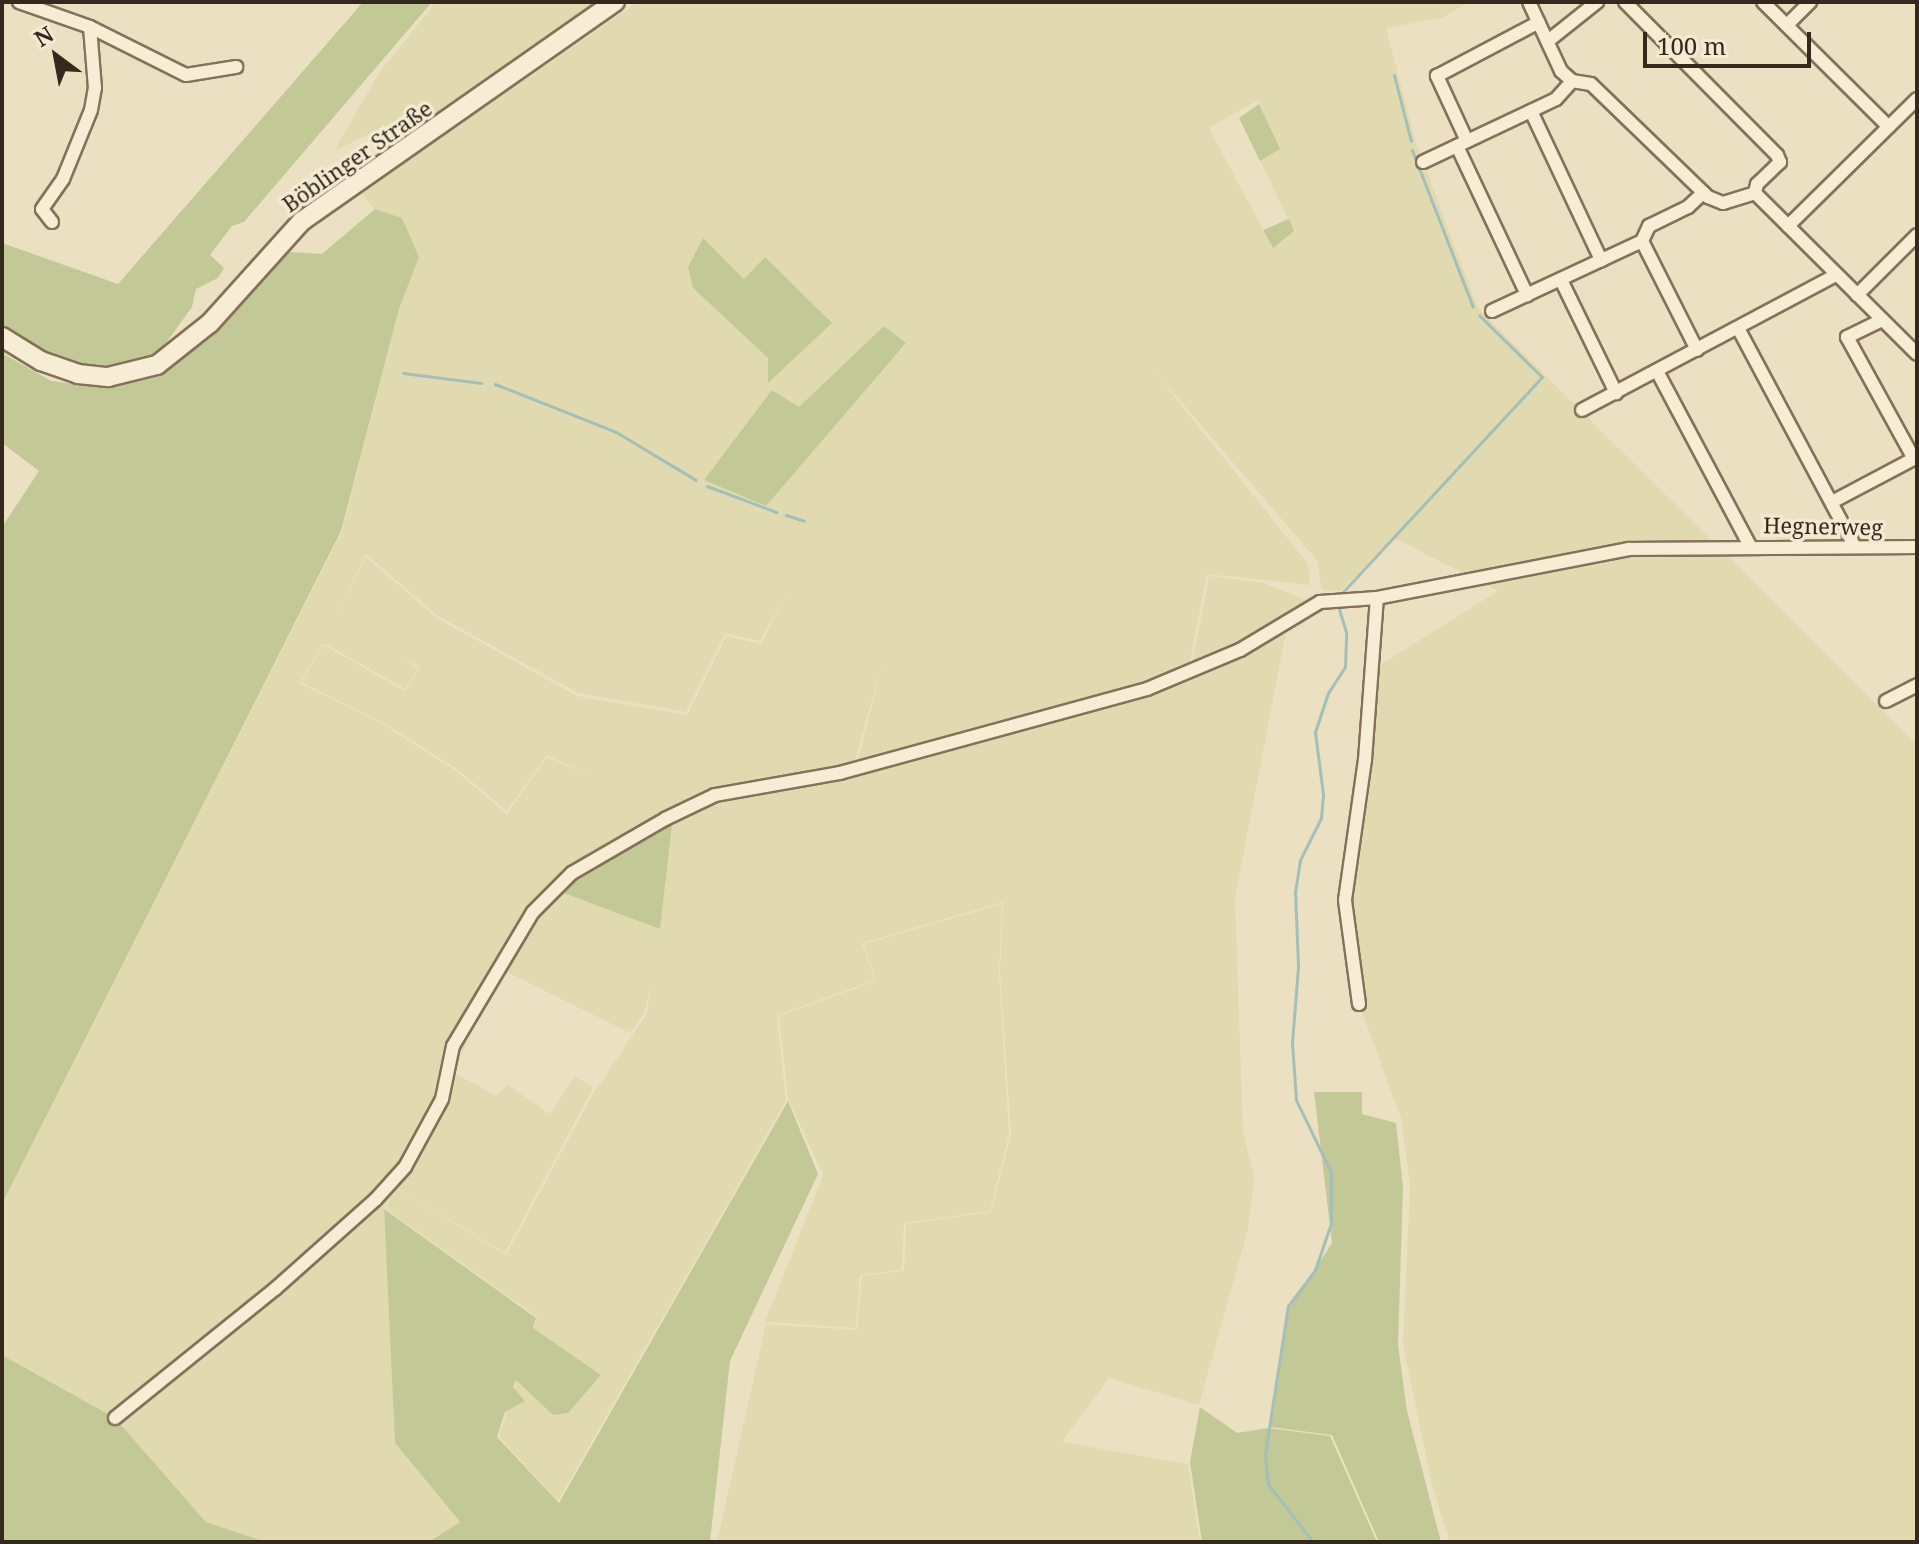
<!DOCTYPE html>
<meta charset="utf-8">
<style>
body{margin:0}
#map{position:relative;width:1919px;height:1544px;overflow:hidden;background:#ece0c2;font-family:"Noto Serif",serif}
div>[style]{position:absolute}
.farmland>*{inset:0;background:#e1dab0}
.green>*{inset:0;background:#c3c996}
.stream>*{height:3px;margin:-1.5px;padding:0 1.5px;transform-origin:1.5px;border-radius:1.5px;background:#a4bfb7}
.roads{filter:drop-shadow(2px 0 #85715a) drop-shadow(-2px 0 #85715a) drop-shadow(0 2px #85715a) drop-shadow(0 -2px #85715a)}
.minor>*{height:12px;margin:-6px;padding:0 6px;transform-origin:6px;border-radius:6px;background:#f7edd5}
.secondary>*{height:18px;margin:-9px;padding:0 9px;transform-origin:9px;border-radius:9px;background:#f7edd5}
span{translate:-50% -50%;white-space:nowrap;text-align:center;line-height:1.15;-webkit-text-stroke:7px #f4ead1;paint-order:stroke}
.street-label{font-size:22px;color:#35291e}
.frame{position:absolute;inset:0;border:4px solid #35291e;pointer-events:none}
.north{position:absolute;left:16px;top:16px;width:80px;height:80px;-webkit-text-stroke:6px #f4ead1;paint-order:stroke;rotate:328deg;font-size:22px;font-weight:700;line-height:32px;text-align:center;color:#35291e}
.north::after{content:'';display:block;margin:auto;width:28px;height:36px;background:#35291e;clip-path:polygon(50% 0,100% 100%,50% 72%,0 100%)}
.scale{position:absolute;left:1643px;top:32px;width:168px;height:36px;box-sizing:border-box;border:4px solid #35291e;border-top:0;padding-left:10px;font-size:24px;line-height:28px;white-space:nowrap;color:#35291e;-webkit-text-stroke:6px #f4ead1;paint-order:stroke}
</style>
<div id="map">
<div class="farmland">
<i style="clip-path:polygon(436px 2px,600px 2px,383px 153px,369px 134px,334px 151px,379px 73px)"></i>
<i style="clip-path:polygon(evenodd,638px 2px,1469px 2px,1442px 18px,1386px 28px,1416px 143px,1478px 308px,1917px 745px,1917px 1542px,1450px 1542px,1432px 1485px,1403px 1345px,1410px 1185px,1402px 1121px,1359px 1004px,1345px 900px,1372px 670px,1498px 591px,1393px 537px,1341px 591px,1322px 590px,1317px 560px,1151px 367px,1308px 564px,1310px 585px,1207px 574px,1188px 672px,856px 767px,884px 659px,852px 770px,1190px 674px,1209px 576px,1264px 583px,1308px 601px,1288px 621px,1235px 898px,1243px 1131px,1254px 1178px,1248px 1229px,1199px 1405px,1109px 1378px,1062px 1442px,1188px 1464px,1200px 1542px,717px 1542px,766px 1324px,857px 1330px,862px 1276px,904px 1271px,906px 1224px,991px 1212px,1011px 1134px,1000px 972px,1003px 902px,862px 943px,875px 980px,777px 1015px,786px 1101px,558px 1501px,499px 1437px,537px 1317px,386px 1209px,393px 1186px,506px 1255px,590px 1099px,647px 1013px,651px 985px,645px 1012px,630px 1033px,501px 969px,453px 1072px,496px 1096px,508px 1085px,550px 1114px,575px 1076px,593px 1088px,505px 1253px,392px 1185px,384px 1209px,395px 1443px,460px 1523px,429px 1542px,266px 1542px,206px 1522px,115px 1418px,2px 1355px,2px 1204px,342px 531px,399px 309px,419px 257px,402px 218px,375px 209px,361px 193px,638px 2px,1258px 100px,1279px 149px,1260px 161px,1294px 231px,1272px 247px,1209px 128px,1258px 100px,638px 2px,703px 239px,744px 279px,765px 257px,769px 382px,768px 358px,693px 288px,688px 267px,703px 239px,638px 2px,906px 343px,906px 344px,766px 505px,772px 391px,798px 408px,906px 343px,638px 2px,366px 554px,438px 616px,578px 693px,686px 712px,725px 634px,760px 641px,790px 588px,761px 644px,726px 636px,687px 715px,577px 696px,437px 618px,366px 557px,335px 618px,366px 554px,638px 2px,324px 643px,405px 689px,418px 668px,403px 658px,420px 667px,405px 691px,324px 645px,301px 682px,382px 722px,457px 769px,507px 811px,547px 755px,592px 777px,547px 757px,507px 814px,456px 771px,381px 723px,299px 683px,324px 643px)"></i>
<i style="clip-path:polygon(1002px 904px,999px 972px,1009px 1134px,990px 1211px,904px 1223px,902px 1270px,860px 1275px,856px 1328px,765px 1322px,823px 1175px,788px 1098px,779px 1016px,876px 981px,864px 944px)"></i>
</div>
<div class="green">
<i style="clip-path:polygon(363px 2px,432px 2px,244px 222px,232px 226px,210px 255px,224px 268px,218px 278px,196px 289px,192px 307px,163px 347px,136px 363px,80px 367px,57px 362px,2px 330px,2px 243px,118px 284px)"></i>
<i style="clip-path:polygon(1259px 104px,1280px 149px,1260px 161px,1239px 118px)"></i>
<i style="clip-path:polygon(375px 209px,402px 218px,419px 257px,399px 309px,341px 531px,2px 1204px,2px 527px,39px 471px,2px 443px,2px 353px,51px 381px,99px 387px,135px 372px,210px 323px,277px 245px,289px 252px,322px 254px)"></i>
<i style="clip-path:polygon(1289px 219px,1294px 231px,1273px 248px,1263px 230px)"></i>
<i style="clip-path:polygon(703px 238px,744px 279px,765px 257px,832px 323px,768px 383px,768px 358px,693px 288px,688px 267px)"></i>
<i style="clip-path:polygon(884px 326px,906px 343px,766px 506px,704px 480px,772px 390px,799px 407px)"></i>
<i style="clip-path:polygon(673px 815px,660px 929px,553px 889px)"></i>
<i style="clip-path:polygon(1314px 1092px,1362px 1092px,1362px 1114px,1396px 1123px,1403px 1187px,1398px 1345px,1407px 1411px,1441px 1542px,1379px 1542px,1332px 1435px,1270px 1427px,1289px 1309px,1332px 1243px)"></i>
<i style="clip-path:polygon(788px 1101px,818px 1174px,730px 1361px,710px 1542px,429px 1542px,460px 1522px,395px 1443px,384px 1209px,536px 1318px,533px 1328px,601px 1375px,568px 1413px,553px 1415px,516px 1380px,513px 1387px,525px 1401px,505px 1412px,497px 1437px,559px 1503px)"></i>
<i style="clip-path:polygon(2px 1355px,115px 1418px,206px 1522px,266px 1542px,2px 1542px)"></i>
<i style="clip-path:polygon(1200px 1407px,1237px 1433px,1268px 1428px,1330px 1436px,1377px 1542px,1202px 1542px,1190px 1462px)"></i>
</div>
<div class="stream">
<i style="left:1394px;top:75px;width:68px;rotate:75.6deg"></i>
<i style="left:1412px;top:150px;width:168px;rotate:68.8deg"></i>
<i style="left:403px;top:373px;width:79px;rotate:7.3deg"></i>
<i style="left:495px;top:384px;width:130px;rotate:21.6deg"></i>
<i style="left:616px;top:432px;width:93px;rotate:31deg"></i>
<i style="left:707px;top:486px;width:74px;rotate:20.6deg"></i>
<i style="left:786px;top:515px;width:19px;rotate:18deg"></i>
<i style="left:1341px;top:594px;width:296px;rotate:-47.2deg"></i>
<i style="left:1542px;top:377px;width:88px;rotate:-135.5deg"></i>
<i style="left:1313px;top:1542px;width:73px;rotate:-127.8deg"></i>
<i style="left:1268px;top:1484px;width:30px;rotate:-96deg"></i>
<i style="left:1265px;top:1454px;width:150px;rotate:-81.2deg"></i>
<i style="left:1288px;top:1306px;width:45px;rotate:-53.1deg"></i>
<i style="left:1315px;top:1270px;width:50px;rotate:-71.2deg"></i>
<i style="left:1331px;top:1223px;width:51px;rotate:-90deg"></i>
<i style="left:1331px;top:1172px;width:80px;rotate:-115.9deg"></i>
<i style="left:1296px;top:1100px;width:57px;rotate:-94deg"></i>
<i style="left:1292px;top:1043px;width:77px;rotate:-85.5deg"></i>
<i style="left:1298px;top:966px;width:74px;rotate:-92.3deg"></i>
<i style="left:1295px;top:892px;width:32px;rotate:-81deg"></i>
<i style="left:1300px;top:860px;width:47px;rotate:-63.4deg"></i>
<i style="left:1321px;top:818px;width:24px;rotate:-85deg"></i>
<i style="left:1323px;top:794px;width:63px;rotate:-97.4deg"></i>
<i style="left:1315px;top:732px;width:41px;rotate:-71.6deg"></i>
<i style="left:1328px;top:693px;width:31px;rotate:-57deg"></i>
<i style="left:1345px;top:667px;width:35px;rotate:-88deg"></i>
<i style="left:1346px;top:632px;width:27px;rotate:-107deg"></i>
</div>
<div class="roads">
<div class="minor">
<i style="left:19px;top:2px;width:75px;rotate:19.4deg"></i>
<i style="left:90px;top:27px;width:107px;rotate:26.6deg"></i>
<i style="left:186px;top:75px;width:51px;rotate:-9.1deg"></i>
<i style="left:1529px;top:2px;width:76px;rotate:65.1deg"></i>
<i style="left:1561px;top:71px;width:15px;rotate:42deg"></i>
<i style="left:1572px;top:81px;width:19px;rotate:9deg"></i>
<i style="left:1591px;top:84px;width:163px;rotate:44deg"></i>
<i style="left:1708px;top:197px;width:16px;rotate:22deg"></i>
<i style="left:1723px;top:203px;width:34px;rotate:-17deg"></i>
<i style="left:1625px;top:2px;width:216px;rotate:45.2deg"></i>
<i style="left:1777px;top:155px;width:8px;rotate:67deg"></i>
<i style="left:1780px;top:162px;width:32px;rotate:136deg"></i>
<i style="left:1757px;top:184px;width:9px;rotate:103deg"></i>
<i style="left:1763px;top:2px;width:177px;rotate:44.8deg"></i>
<i style="left:1787px;top:25px;width:33px;rotate:-45deg"></i>
<i style="left:1548px;top:41px;width:63px;rotate:-38.5deg"></i>
<i style="left:1531px;top:111px;width:165px;rotate:64.8deg"></i>
<i style="left:1467px;top:141px;width:72px;rotate:-114.8deg"></i>
<i style="left:1437px;top:76px;width:115px;rotate:-27.9deg"></i>
<i style="left:1457px;top:146px;width:165px;rotate:64.8deg"></i>
<i style="left:1423px;top:162px;width:147px;rotate:-25.3deg"></i>
<i style="left:1556px;top:99px;width:24px;rotate:-48deg"></i>
<i style="left:1755px;top:193px;width:228px;rotate:44.8deg"></i>
<i style="left:52px;top:222px;width:16px;rotate:-128deg"></i>
<i style="left:42px;top:209px;width:37px;rotate:-55deg"></i>
<i style="left:63px;top:179px;width:74px;rotate:-67.9deg"></i>
<i style="left:91px;top:110px;width:22px;rotate:-80deg"></i>
<i style="left:95px;top:88px;width:61px;rotate:-94.7deg"></i>
<i style="left:1788px;top:226px;width:181px;rotate:-44.6deg"></i>
<i style="left:1642px;top:241px;width:122px;rotate:63.2deg"></i>
<i style="left:1561px;top:280px;width:126px;rotate:64deg"></i>
<i style="left:1857px;top:295px;width:85px;rotate:-45deg"></i>
<i style="left:1492px;top:311px;width:166px;rotate:-25deg"></i>
<i style="left:1642px;top:241px;width:17px;rotate:-65deg"></i>
<i style="left:1649px;top:226px;width:43px;rotate:-26deg"></i>
<i style="left:1688px;top:207px;width:21px;rotate:-43deg"></i>
<i style="left:1882px;top:320px;width:39px;rotate:154deg"></i>
<i style="left:1847px;top:337px;width:139px;rotate:61.2deg"></i>
<i style="left:1738px;top:328px;width:248px;rotate:61.9deg"></i>
<i style="left:1657px;top:371px;width:198px;rotate:62deg"></i>
<i style="left:1582px;top:410px;width:288px;rotate:-28deg"></i>
<i style="left:1832px;top:502px;width:96px;rotate:-27.9deg"></i>
<i style="left:1886px;top:701px;width:35px;rotate:-27deg"></i>
<i style="left:1359px;top:1004px;width:105px;rotate:-97.7deg"></i>
<i style="left:1345px;top:900px;width:141px;rotate:-81.9deg"></i>
<i style="left:1365px;top:760px;width:162px;rotate:-85.8deg"></i>
<i style="left:115px;top:1418px;width:206px;rotate:-38.9deg"></i>
<i style="left:275px;top:1289px;width:135px;rotate:-41.7deg"></i>
<i style="left:376px;top:1199px;width:43px;rotate:-47.8deg"></i>
<i style="left:405px;top:1167px;width:77px;rotate:-61.4deg"></i>
<i style="left:442px;top:1099px;width:54px;rotate:-78.3deg"></i>
<i style="left:453px;top:1046px;width:156px;rotate:-59.2deg"></i>
<i style="left:533px;top:912px;width:55px;rotate:-45deg"></i>
<i style="left:572px;top:873px;width:108px;rotate:-30.1deg"></i>
<i style="left:665px;top:819px;width:55px;rotate:-25.6deg"></i>
<i style="left:715px;top:795px;width:127px;rotate:-10deg"></i>
<i style="left:840px;top:773px;width:318px;rotate:-15.3deg"></i>
<i style="left:1147px;top:689px;width:101px;rotate:-22.8deg"></i>
<i style="left:1240px;top:650px;width:93px;rotate:-31deg"></i>
<i style="left:1320px;top:602px;width:57px;rotate:-4deg"></i>
<i style="left:1377px;top:598px;width:256px;rotate:-11deg"></i>
<i style="left:1628px;top:549px;width:289px;rotate:-0.4deg"></i>
</div>
<div class="secondary">
<i style="left:2px;top:337px;width:46px;rotate:31.6deg"></i>
<i style="left:41px;top:361px;width:39px;rotate:19deg"></i>
<i style="left:78px;top:374px;width:30px;rotate:6deg"></i>
<i style="left:108px;top:377px;width:50px;rotate:-13.8deg"></i>
<i style="left:157px;top:365px;width:68px;rotate:-38.4deg"></i>
<i style="left:210px;top:323px;width:137px;rotate:-48deg"></i>
<i style="left:302px;top:221px;width:382px;rotate:-35deg"></i>
</div>
</div>
<div class="street-label">
<span style="left:357px;top:156px;rotate:-35deg">Böblinger Straße</span>
<span style="left:1823px;top:526px;rotate:1deg">Hegnerweg</span>
</div>
<div class="frame"></div>
<div class="north">N</div>
<div class="scale">100 m</div>
</div>
